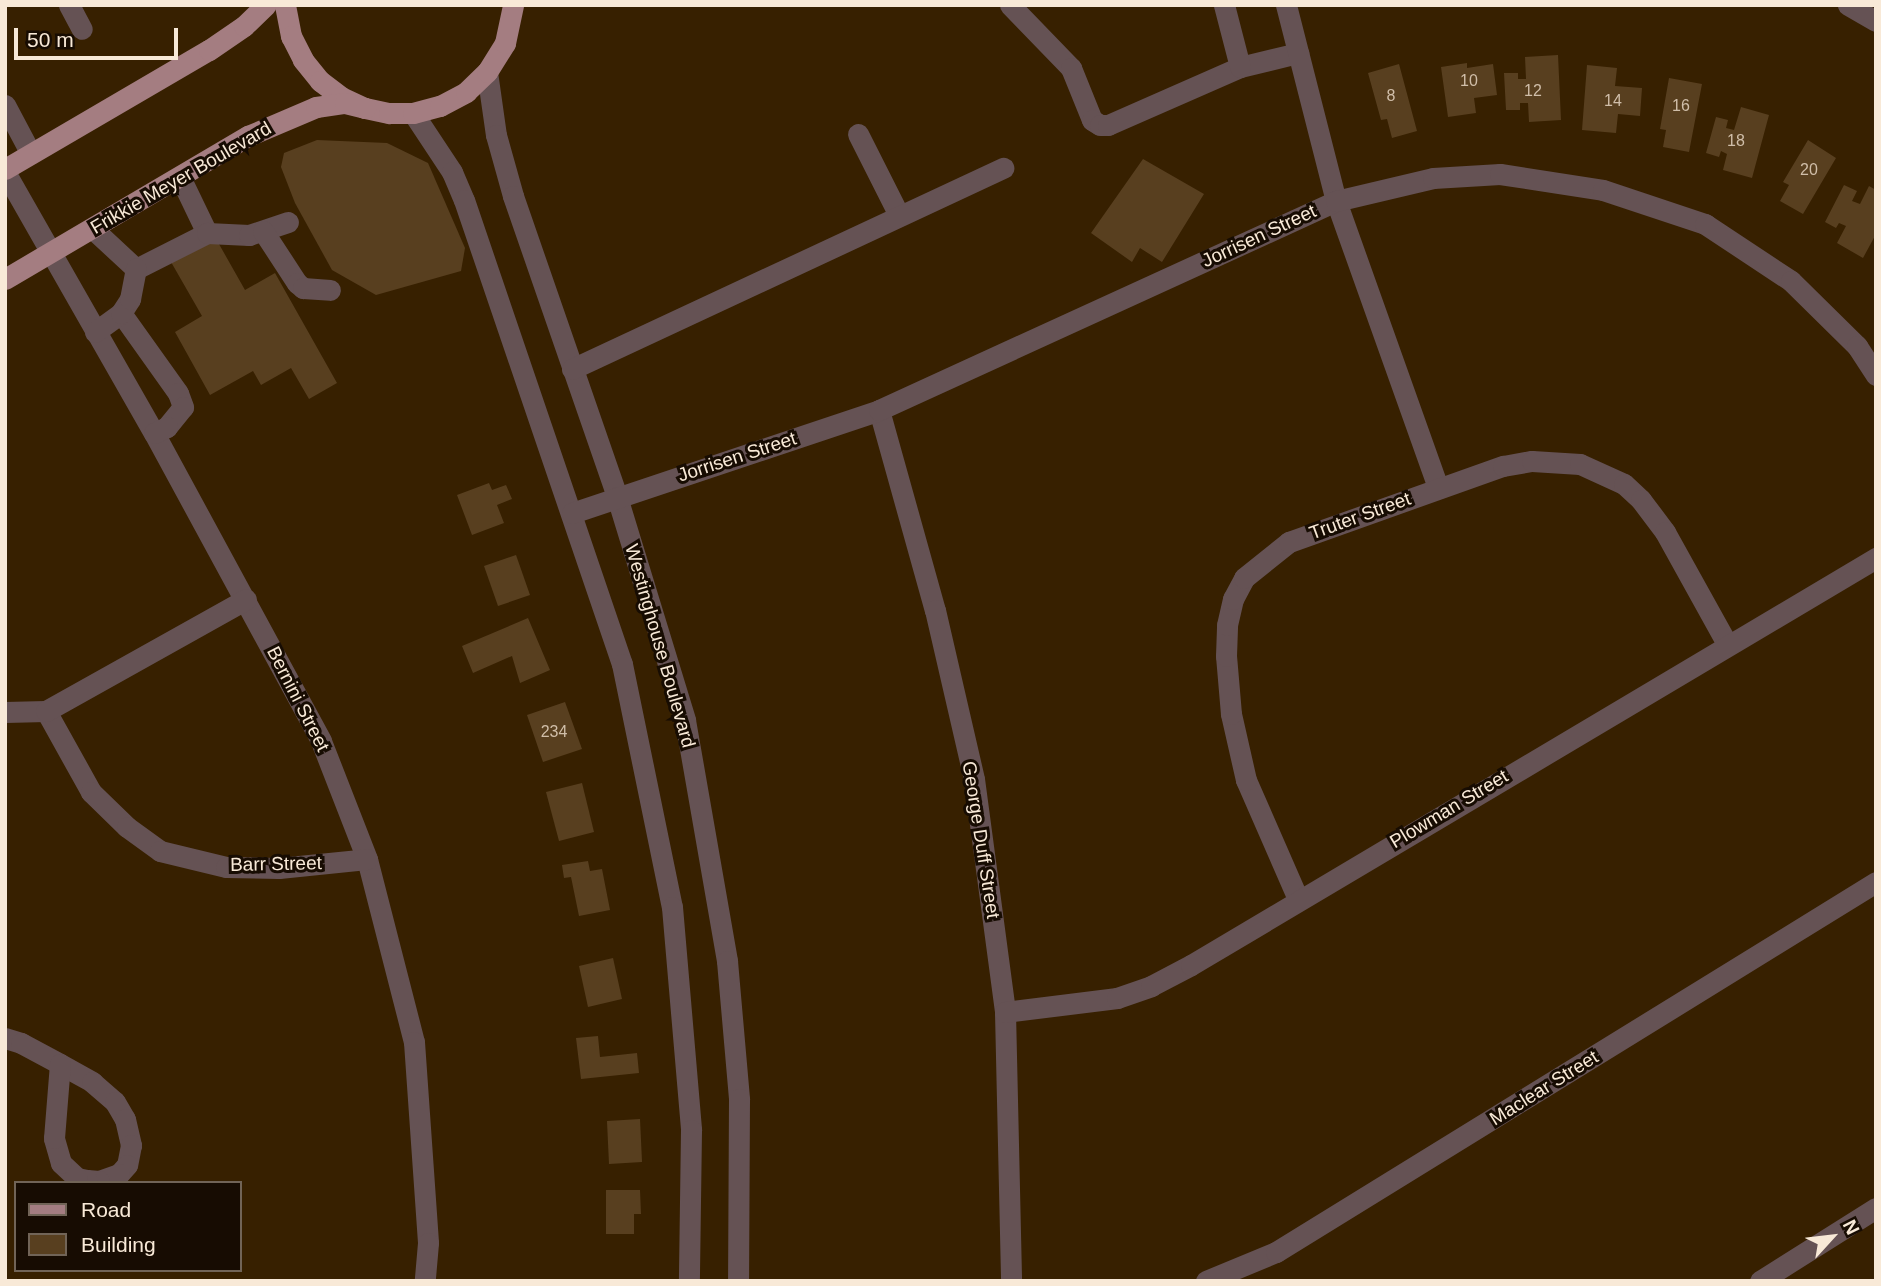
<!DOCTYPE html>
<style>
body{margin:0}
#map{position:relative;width:1881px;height:1286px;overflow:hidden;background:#372000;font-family:Arial,sans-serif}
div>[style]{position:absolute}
.building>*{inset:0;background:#583f1f}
.minor>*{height:21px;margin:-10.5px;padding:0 10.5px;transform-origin:10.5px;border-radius:10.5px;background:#655254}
.major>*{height:21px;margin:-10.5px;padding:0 10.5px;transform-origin:10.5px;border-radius:10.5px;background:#a47d81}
span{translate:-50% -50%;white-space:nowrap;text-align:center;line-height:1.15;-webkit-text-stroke:6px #170c02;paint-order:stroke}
.number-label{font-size:16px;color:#d0bea9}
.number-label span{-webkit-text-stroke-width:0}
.street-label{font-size:19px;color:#f8e9d7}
.frame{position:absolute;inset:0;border:7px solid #f8e9d7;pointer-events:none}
.legend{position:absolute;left:14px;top:1181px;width:228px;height:91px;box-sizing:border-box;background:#170c02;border:2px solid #716457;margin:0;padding:9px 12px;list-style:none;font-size:21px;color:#f8e9d7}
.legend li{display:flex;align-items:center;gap:14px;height:35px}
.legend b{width:35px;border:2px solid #716457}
.north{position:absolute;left:1797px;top:1202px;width:70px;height:70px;-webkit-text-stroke:5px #170c02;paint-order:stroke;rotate:63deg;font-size:19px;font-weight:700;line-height:28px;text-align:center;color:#f8e9d7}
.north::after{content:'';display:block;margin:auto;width:24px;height:32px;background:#f8e9d7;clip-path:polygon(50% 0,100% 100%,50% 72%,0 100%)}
.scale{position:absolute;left:14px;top:28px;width:164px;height:32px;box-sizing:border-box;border:4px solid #f8e9d7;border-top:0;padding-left:9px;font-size:21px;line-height:24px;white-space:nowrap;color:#f8e9d7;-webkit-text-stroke:5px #170c02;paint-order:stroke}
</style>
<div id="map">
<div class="building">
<i style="clip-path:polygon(1558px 55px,1561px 120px,1529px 122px,1528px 103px,1520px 103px,1520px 110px,1506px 110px,1504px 73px,1518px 73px,1518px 79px,1526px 79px,1525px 57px)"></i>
<i style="clip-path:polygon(1467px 63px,1467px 68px,1493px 64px,1497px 95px,1474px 98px,1476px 113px,1448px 117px,1441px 67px)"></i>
<i style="clip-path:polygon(1399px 64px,1417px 131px,1392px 138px,1387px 119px,1381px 120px,1368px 73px)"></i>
<i style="clip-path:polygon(1587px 65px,1617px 68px,1615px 86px,1642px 88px,1640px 116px,1618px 114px,1616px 133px,1582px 130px)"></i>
<i style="clip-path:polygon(1669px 78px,1702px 84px,1689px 152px,1663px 147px,1666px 130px,1660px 129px)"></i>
<i style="clip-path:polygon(1741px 107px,1769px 115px,1752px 178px,1723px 170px,1727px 154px,1721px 151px,1719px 157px,1706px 153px,1716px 117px,1728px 120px,1726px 128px,1734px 130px)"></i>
<i style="clip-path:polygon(317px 140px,387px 143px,428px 163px,465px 248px,461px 271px,376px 295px,332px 270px,295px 203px,281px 167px,284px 153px)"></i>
<i style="clip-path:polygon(1808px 140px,1836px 158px,1803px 214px,1780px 201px,1789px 185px,1783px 182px)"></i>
<i style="clip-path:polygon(1143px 159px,1204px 194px,1162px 262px,1140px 248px,1132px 262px,1091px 233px)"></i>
<i style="clip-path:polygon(1844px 185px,1857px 191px,1852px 201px,1860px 204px,1869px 186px,1876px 190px,1876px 234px,1863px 258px,1837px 243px,1846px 226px,1839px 223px,1836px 228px,1825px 222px)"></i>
<i style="clip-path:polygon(215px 237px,245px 290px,275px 273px,337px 383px,309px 399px,291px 368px,261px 385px,253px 371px,210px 395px,175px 332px,202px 316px,171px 262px)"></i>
<i style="clip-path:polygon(489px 483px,492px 490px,506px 485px,512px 499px,497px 505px,504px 523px,472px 535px,457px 495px)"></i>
<i style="clip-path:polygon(516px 555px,530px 595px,498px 606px,484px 566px)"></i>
<i style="clip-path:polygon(528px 618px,550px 670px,520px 683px,512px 656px,473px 673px,462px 646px)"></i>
<i style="clip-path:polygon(565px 702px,582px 749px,543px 762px,527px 715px)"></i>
<i style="clip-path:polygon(582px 783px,594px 832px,559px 841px,546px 792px)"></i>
<i style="clip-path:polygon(588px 861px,590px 871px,602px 869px,610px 910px,579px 916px,571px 877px,564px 878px,562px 865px)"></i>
<i style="clip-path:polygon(613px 958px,622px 999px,588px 1007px,579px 966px)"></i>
<i style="clip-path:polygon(598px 1036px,600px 1057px,637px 1053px,639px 1073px,581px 1079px,576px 1038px)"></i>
<i style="clip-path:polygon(640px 1119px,642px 1162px,609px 1164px,607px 1121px)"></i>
<i style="clip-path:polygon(606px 1190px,640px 1190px,641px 1214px,634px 1214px,634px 1234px,606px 1234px)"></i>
</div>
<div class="minor">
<i style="left:69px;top:5px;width:27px;rotate:62deg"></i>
<i style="left:1010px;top:5px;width:88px;rotate:45.9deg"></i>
<i style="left:1071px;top:68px;width:56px;rotate:68deg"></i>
<i style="left:1092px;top:120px;width:9px;rotate:32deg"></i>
<i style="left:1100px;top:125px;width:8px"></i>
<i style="left:1108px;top:125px;width:144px;rotate:-23.7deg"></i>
<i style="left:1240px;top:67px;width:60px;rotate:-13.6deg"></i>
<i style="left:1224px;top:5px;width:64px;rotate:75.5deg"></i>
<i style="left:1286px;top:5px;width:202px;rotate:75.7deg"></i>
<i style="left:1336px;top:201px;width:305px;rotate:70.4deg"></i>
<i style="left:1848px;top:5px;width:32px;rotate:30deg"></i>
<i style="left:487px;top:72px;width:64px;rotate:81.9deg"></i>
<i style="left:496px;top:135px;width:63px;rotate:74.4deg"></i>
<i style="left:513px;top:196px;width:318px;rotate:70.9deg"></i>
<i style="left:617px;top:497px;width:233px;rotate:73deg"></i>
<i style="left:685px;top:720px;width:245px;rotate:80.1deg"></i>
<i style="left:727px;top:961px;width:139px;rotate:85deg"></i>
<i style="left:739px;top:1099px;width:182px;rotate:90.3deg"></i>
<i style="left:5px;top:105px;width:55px;rotate:62deg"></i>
<i style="left:413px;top:113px;width:71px;rotate:56.5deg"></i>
<i style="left:452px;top:172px;width:30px;rotate:67deg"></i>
<i style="left:464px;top:200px;width:490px;rotate:71.2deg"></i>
<i style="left:622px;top:664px;width:248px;rotate:78.4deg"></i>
<i style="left:672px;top:907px;width:224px;rotate:85.1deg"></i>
<i style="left:691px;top:1130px;width:151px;rotate:90.8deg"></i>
<i style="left:858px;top:134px;width:91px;rotate:63.2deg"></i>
<i style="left:5px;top:172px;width:301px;rotate:60.3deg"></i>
<i style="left:154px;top:433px;width:350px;rotate:61.5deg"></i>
<i style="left:321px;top:741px;width:127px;rotate:68.7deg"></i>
<i style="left:367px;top:859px;width:189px;rotate:75.6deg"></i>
<i style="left:414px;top:1042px;width:201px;rotate:86deg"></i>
<i style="left:428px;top:1243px;width:38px;rotate:95deg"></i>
<i style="left:180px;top:177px;width:62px;rotate:64.3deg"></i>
<i style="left:93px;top:229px;width:59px;rotate:42.9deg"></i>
<i style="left:136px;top:269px;width:80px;rotate:-26.9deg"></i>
<i style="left:207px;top:233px;width:42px;rotate:2.7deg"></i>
<i style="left:249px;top:235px;width:41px;rotate:-18.4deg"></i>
<i style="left:263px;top:231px;width:62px;rotate:56.8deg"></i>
<i style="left:297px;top:283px;width:8px;rotate:40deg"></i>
<i style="left:303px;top:288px;width:27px;rotate:4deg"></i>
<i style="left:121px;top:313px;width:98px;rotate:54.5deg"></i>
<i style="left:178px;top:393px;width:15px;rotate:70deg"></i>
<i style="left:183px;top:407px;width:26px;rotate:129deg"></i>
<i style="left:167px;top:427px;width:14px;rotate:155deg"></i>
<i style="left:95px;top:332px;width:32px;rotate:-36deg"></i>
<i style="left:121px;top:313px;width:17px;rotate:-57deg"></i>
<i style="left:130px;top:299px;width:31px;rotate:-79deg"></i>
<i style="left:572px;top:369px;width:476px;rotate:-25deg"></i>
<i style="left:879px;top:410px;width:208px;rotate:74.4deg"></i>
<i style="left:935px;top:610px;width:173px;rotate:77deg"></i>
<i style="left:974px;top:779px;width:235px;rotate:82.4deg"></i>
<i style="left:1005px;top:1012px;width:269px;rotate:88.7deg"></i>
<i style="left:572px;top:513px;width:324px;rotate:-18.5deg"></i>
<i style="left:879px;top:410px;width:503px;rotate:-24.58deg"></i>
<i style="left:1336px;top:201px;width:100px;rotate:-13.3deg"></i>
<i style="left:1433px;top:178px;width:67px;rotate:-3.4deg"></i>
<i style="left:1500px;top:174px;width:104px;rotate:8.8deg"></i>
<i style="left:1603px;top:190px;width:108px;rotate:18.4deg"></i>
<i style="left:1705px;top:224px;width:103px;rotate:33.5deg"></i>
<i style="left:1791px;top:281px;width:93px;rotate:44.6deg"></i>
<i style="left:1857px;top:346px;width:35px;rotate:57deg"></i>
<i style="left:46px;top:711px;width:93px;rotate:60.9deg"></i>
<i style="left:91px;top:792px;width:50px;rotate:44.2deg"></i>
<i style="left:127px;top:827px;width:41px;rotate:36deg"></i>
<i style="left:160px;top:851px;width:68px;rotate:13.6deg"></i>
<i style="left:226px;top:867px;width:53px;rotate:1.1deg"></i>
<i style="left:279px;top:868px;width:88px;rotate:-5.8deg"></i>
<i style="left:5px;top:712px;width:41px;rotate:-1.4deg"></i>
<i style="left:46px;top:711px;width:229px;rotate:-29.2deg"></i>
<i style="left:1298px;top:899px;width:130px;rotate:-113.6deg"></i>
<i style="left:1246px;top:780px;width:68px;rotate:-102.8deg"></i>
<i style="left:1231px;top:714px;width:58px;rotate:-94.9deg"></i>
<i style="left:1226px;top:656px;width:31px;rotate:-88deg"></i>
<i style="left:1227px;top:625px;width:27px;rotate:-77deg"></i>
<i style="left:1233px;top:599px;width:24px;rotate:-62deg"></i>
<i style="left:1244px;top:578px;width:58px;rotate:-38.7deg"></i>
<i style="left:1289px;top:542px;width:227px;rotate:-19.6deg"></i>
<i style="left:1503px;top:466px;width:29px;rotate:-10deg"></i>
<i style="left:1532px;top:461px;width:48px;rotate:3.6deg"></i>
<i style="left:1580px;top:464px;width:48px;rotate:24.4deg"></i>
<i style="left:1624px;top:484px;width:23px;rotate:43deg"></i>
<i style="left:1641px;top:500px;width:40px;rotate:53deg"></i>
<i style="left:1665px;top:532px;width:128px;rotate:61deg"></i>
<i style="left:1005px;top:1012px;width:113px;rotate:-7.1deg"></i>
<i style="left:1117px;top:998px;width:36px;rotate:-19deg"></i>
<i style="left:1151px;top:986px;width:45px;rotate:-27.7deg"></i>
<i style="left:1191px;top:965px;width:797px;rotate:-30.72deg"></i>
<i style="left:5px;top:1038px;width:17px;rotate:17deg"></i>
<i style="left:21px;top:1043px;width:44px;rotate:28.3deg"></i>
<i style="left:60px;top:1064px;width:37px;rotate:29deg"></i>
<i style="left:92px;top:1082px;width:30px;rotate:41deg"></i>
<i style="left:115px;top:1102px;width:20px;rotate:60deg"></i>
<i style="left:125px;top:1119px;width:27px;rotate:77deg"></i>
<i style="left:131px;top:1145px;width:20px;rotate:101deg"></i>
<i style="left:127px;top:1165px;width:12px;rotate:132deg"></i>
<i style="left:119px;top:1174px;width:21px;rotate:161deg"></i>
<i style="left:99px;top:1181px;width:12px;rotate:-175deg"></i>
<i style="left:87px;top:1180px;width:10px;rotate:-169deg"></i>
<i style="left:77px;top:1178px;width:22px;rotate:-137deg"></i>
<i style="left:61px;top:1163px;width:26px;rotate:-106deg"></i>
<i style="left:54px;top:1138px;width:74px;rotate:-85.4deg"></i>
<i style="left:1206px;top:1281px;width:76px;rotate:-22.5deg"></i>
<i style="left:1276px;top:1252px;width:705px;rotate:-31.66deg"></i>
<i style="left:1760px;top:1281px;width:137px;rotate:-32.2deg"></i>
</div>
<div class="major">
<i style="left:285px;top:5px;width:32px;rotate:79deg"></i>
<i style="left:291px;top:36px;width:27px;rotate:63deg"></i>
<i style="left:303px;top:60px;width:27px;rotate:51deg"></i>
<i style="left:320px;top:81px;width:26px;rotate:37deg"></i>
<i style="left:341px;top:97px;width:26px;rotate:25deg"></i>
<i style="left:365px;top:108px;width:25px;rotate:12deg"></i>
<i style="left:389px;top:113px;width:24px"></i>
<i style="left:413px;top:113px;width:28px;rotate:-15deg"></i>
<i style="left:440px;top:106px;width:30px;rotate:-28deg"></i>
<i style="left:466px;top:92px;width:29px;rotate:-44deg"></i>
<i style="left:487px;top:72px;width:34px;rotate:-58deg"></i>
<i style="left:505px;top:43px;width:39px;rotate:-78deg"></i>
<i style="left:5px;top:169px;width:236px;rotate:-30.3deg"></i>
<i style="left:209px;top:50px;width:42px;rotate:-34.4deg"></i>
<i style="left:244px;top:26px;width:30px;rotate:-44deg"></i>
<i style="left:5px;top:279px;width:282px;rotate:-30.5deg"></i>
<i style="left:248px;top:136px;width:74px;rotate:-23.1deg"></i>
<i style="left:316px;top:107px;width:29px;rotate:-8deg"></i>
<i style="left:345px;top:103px;width:21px;rotate:14deg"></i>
</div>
<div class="number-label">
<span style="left:1469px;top:81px">10</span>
<span style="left:1533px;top:91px">12</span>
<span style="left:1391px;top:96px">8</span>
<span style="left:1613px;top:101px">14</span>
<span style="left:1681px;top:106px">16</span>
<span style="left:1736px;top:141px">18</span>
<span style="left:1809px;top:170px">20</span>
<span style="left:554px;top:732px">234</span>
</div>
<div class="street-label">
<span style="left:181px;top:178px;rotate:-30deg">Frikkie Meyer Boulevard</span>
<span style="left:1259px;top:236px;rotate:-25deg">Jorrisen Street</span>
<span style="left:737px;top:457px;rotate:-18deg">Jorrisen Street</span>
<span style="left:1360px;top:516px;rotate:-20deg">Truter Street</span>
<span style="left:660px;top:646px;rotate:74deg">Westinghouse Boulevard</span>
<span style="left:298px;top:699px;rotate:63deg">Bernini Street</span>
<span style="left:1449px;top:809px;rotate:-31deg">Plowman Street</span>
<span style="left:981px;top:840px;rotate:81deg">George Duff Street</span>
<span style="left:276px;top:864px;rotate:-1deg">Barr Street</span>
<span style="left:1544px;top:1088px;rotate:-32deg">Maclear Street</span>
</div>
<div class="frame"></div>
<ul class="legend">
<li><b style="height:9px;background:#a47d81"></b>Road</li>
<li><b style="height:19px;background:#583f1f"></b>Building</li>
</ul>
<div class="north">N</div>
<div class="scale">50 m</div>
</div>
